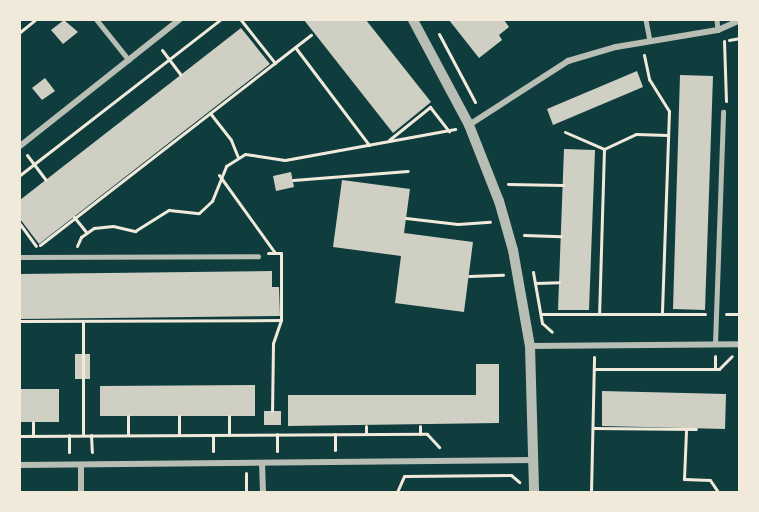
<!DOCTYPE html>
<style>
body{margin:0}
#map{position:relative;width:759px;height:512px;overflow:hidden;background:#0f3d3e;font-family:"Varela Round",sans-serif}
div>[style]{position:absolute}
.building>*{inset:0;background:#cfcfc3}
.path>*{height:3px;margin:-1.5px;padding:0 1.5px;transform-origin:1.5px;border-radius:1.5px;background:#f1e9da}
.service>*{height:4.5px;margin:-2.25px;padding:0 2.25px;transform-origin:2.25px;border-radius:2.25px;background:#b8beb3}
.minor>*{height:6px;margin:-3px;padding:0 3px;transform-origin:3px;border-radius:3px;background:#b8beb3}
.tertiary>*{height:10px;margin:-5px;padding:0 5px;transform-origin:5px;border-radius:5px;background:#b8beb3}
span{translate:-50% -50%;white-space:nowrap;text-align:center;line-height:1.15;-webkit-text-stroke:4.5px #f1e9da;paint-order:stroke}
.frame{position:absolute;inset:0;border:21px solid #f1e9da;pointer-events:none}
</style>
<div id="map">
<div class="building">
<i style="clip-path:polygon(64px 20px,78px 32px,63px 44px,51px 30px)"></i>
<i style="clip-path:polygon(304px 20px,366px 20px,431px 102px,393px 133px)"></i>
<i style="clip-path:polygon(449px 20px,504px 20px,509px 27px,499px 35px,502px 40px,479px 58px)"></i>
<i style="clip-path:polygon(241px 28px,270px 64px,39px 244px,20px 219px,20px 200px)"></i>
<i style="clip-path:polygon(637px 71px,643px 87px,553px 125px,547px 109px)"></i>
<i style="clip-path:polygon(680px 75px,713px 76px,705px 310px,673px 309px)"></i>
<i style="clip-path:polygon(45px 78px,55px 91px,42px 100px,32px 88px)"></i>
<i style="clip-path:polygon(564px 149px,595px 150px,589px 310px,558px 310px)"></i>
<i style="clip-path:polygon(291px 172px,294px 187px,276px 191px,273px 176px)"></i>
<i style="clip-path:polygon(342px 180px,410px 189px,404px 233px,473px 242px,464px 312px,395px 303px,401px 256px,333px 247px)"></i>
<i style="clip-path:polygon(272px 271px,272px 287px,279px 287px,280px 316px,20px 319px,20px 274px)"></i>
<i style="clip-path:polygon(75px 354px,90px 354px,90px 379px,75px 379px)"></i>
<i style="clip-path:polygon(476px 364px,499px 364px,499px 423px,288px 426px,288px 395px,476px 395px)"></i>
<i style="clip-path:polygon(255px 385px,255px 416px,100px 416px,100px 386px)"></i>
<i style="clip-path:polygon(20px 389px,59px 389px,59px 422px,20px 422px)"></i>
<i style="clip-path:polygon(602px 391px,726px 394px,725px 429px,602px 426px)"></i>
<i style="clip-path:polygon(264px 411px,281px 411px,281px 425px,264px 425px)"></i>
</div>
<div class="path">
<i style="left:241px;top:20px;width:55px;rotate:51.7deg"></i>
<i style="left:20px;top:32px;width:19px;rotate:-39deg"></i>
<i style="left:439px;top:34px;width:77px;rotate:62.1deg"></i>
<i style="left:729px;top:40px;width:11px;rotate:-10deg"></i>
<i style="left:724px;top:41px;width:60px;rotate:88.1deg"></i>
<i style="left:295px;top:47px;width:123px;rotate:52.9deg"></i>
<i style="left:162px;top:50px;width:31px;rotate:53deg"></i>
<i style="left:644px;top:55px;width:25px;rotate:78deg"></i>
<i style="left:649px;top:79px;width:38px;rotate:58deg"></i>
<i style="left:669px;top:111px;width:203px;rotate:92deg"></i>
<i style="left:210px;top:113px;width:34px;rotate:52deg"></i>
<i style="left:231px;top:140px;width:18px;rotate:68deg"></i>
<i style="left:565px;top:132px;width:43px;rotate:23.6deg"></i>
<i style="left:604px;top:149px;width:165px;rotate:91.7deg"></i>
<i style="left:389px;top:140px;width:53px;rotate:-38.8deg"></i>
<i style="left:430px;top:107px;width:31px;rotate:52deg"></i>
<i style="left:604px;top:149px;width:35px;rotate:-25deg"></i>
<i style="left:636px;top:134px;width:32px;rotate:2deg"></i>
<i style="left:27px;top:155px;width:31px;rotate:53deg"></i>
<i style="left:20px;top:175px;width:253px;rotate:-37.8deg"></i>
<i style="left:219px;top:175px;width:96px;rotate:54.3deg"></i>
<i style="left:293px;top:180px;width:115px;rotate:-4.5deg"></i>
<i style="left:508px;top:184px;width:55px;rotate:1deg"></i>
<i style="left:74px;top:217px;width:19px;rotate:51deg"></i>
<i style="left:406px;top:218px;width:52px;rotate:6.6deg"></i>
<i style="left:458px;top:224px;width:32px;rotate:-4deg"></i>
<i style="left:20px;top:224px;width:27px;rotate:54deg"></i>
<i style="left:524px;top:235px;width:37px;rotate:2deg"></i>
<i style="left:40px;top:245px;width:343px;rotate:-37.8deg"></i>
<i style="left:77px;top:246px;width:10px;rotate:-66deg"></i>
<i style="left:81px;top:237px;width:16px;rotate:-35deg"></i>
<i style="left:94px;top:228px;width:19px;rotate:-6deg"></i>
<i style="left:113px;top:226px;width:23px;rotate:13deg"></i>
<i style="left:135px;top:231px;width:40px;rotate:-32deg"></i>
<i style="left:169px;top:210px;width:30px;rotate:6deg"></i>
<i style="left:199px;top:213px;width:18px;rotate:-43deg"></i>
<i style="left:212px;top:201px;width:38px;rotate:-68deg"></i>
<i style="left:226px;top:166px;width:22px;rotate:-32deg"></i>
<i style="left:245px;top:154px;width:40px;rotate:8.5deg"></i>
<i style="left:285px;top:160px;width:173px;rotate:-10.3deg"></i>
<i style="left:268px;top:253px;width:13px"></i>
<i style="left:281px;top:253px;width:67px;rotate:90deg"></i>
<i style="left:281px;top:320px;width:24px;rotate:109deg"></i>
<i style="left:273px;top:343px;width:68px;rotate:90.8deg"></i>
<i style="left:533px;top:272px;width:52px;rotate:80deg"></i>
<i style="left:542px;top:323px;width:13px;rotate:42deg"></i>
<i style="left:469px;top:276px;width:34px;rotate:-2deg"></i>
<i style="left:536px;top:283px;width:23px;rotate:-2deg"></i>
<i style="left:541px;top:314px;width:164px"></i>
<i style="left:726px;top:314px;width:14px"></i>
<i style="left:20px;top:321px;width:261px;rotate:-0.2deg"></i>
<i style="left:83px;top:321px;width:114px;rotate:90deg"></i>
<i style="left:594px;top:369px;width:125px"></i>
<i style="left:719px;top:369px;width:18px;rotate:-45deg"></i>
<i style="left:715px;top:369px;width:13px;rotate:-90deg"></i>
<i style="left:179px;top:416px;width:19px;rotate:90deg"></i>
<i style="left:229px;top:416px;width:19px;rotate:90deg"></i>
<i style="left:33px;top:422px;width:14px;rotate:90deg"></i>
<i style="left:366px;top:426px;width:8px;rotate:90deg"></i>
<i style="left:420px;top:426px;width:8px;rotate:90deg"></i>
<i style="left:594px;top:428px;width:102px;rotate:0.6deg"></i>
<i style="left:686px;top:431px;width:48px;rotate:92.4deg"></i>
<i style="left:684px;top:479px;width:26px;rotate:2deg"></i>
<i style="left:710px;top:480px;width:14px;rotate:56deg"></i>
<i style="left:277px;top:434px;width:17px;rotate:90deg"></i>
<i style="left:335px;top:434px;width:16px;rotate:90deg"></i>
<i style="left:69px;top:435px;width:17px;rotate:90deg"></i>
<i style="left:91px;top:435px;width:17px;rotate:87deg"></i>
<i style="left:128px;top:435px;width:19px;rotate:-90deg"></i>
<i style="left:213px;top:435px;width:16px;rotate:90deg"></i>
<i style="left:20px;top:436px;width:407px;rotate:-0.3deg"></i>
<i style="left:427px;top:434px;width:18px;rotate:47deg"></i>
<i style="left:246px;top:492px;width:19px;rotate:-90deg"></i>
<i style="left:397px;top:492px;width:17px;rotate:-66deg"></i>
<i style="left:404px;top:476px;width:107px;rotate:-0.5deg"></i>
<i style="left:511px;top:475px;width:11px;rotate:41deg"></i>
<i style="left:591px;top:492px;width:135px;rotate:-88.7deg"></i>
</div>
<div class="service">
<i style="left:97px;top:20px;width:51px;rotate:51.3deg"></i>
<i style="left:646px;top:20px;width:21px;rotate:79deg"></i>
<i style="left:717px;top:20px;width:10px;rotate:84deg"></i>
<i style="left:20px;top:257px;width:238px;rotate:-0.2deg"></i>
<i style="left:715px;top:344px;width:232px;rotate:-88deg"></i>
</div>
<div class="minor">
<i style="left:469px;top:125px;width:118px;rotate:-32.9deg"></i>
<i style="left:568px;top:61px;width:50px;rotate:-16.3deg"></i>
<i style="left:616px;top:47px;width:103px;rotate:-9.5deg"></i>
<i style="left:718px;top:30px;width:24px;rotate:-24deg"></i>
<i style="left:20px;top:146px;width:203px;rotate:-38.4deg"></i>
<i style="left:530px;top:346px;width:210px;rotate:-0.5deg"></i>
<i style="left:262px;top:463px;width:29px;rotate:88deg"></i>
<i style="left:20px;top:465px;width:514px;rotate:-0.56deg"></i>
<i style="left:81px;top:465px;width:27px;rotate:90deg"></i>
</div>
<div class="tertiary">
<i style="left:413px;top:20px;width:119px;rotate:61.9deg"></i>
<i style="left:469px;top:125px;width:82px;rotate:68.5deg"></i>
<i style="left:499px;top:201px;width:51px;rotate:74.1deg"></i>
<i style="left:513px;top:250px;width:97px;rotate:80deg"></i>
<i style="left:530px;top:346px;width:146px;rotate:88.4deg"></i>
</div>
<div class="frame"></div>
</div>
